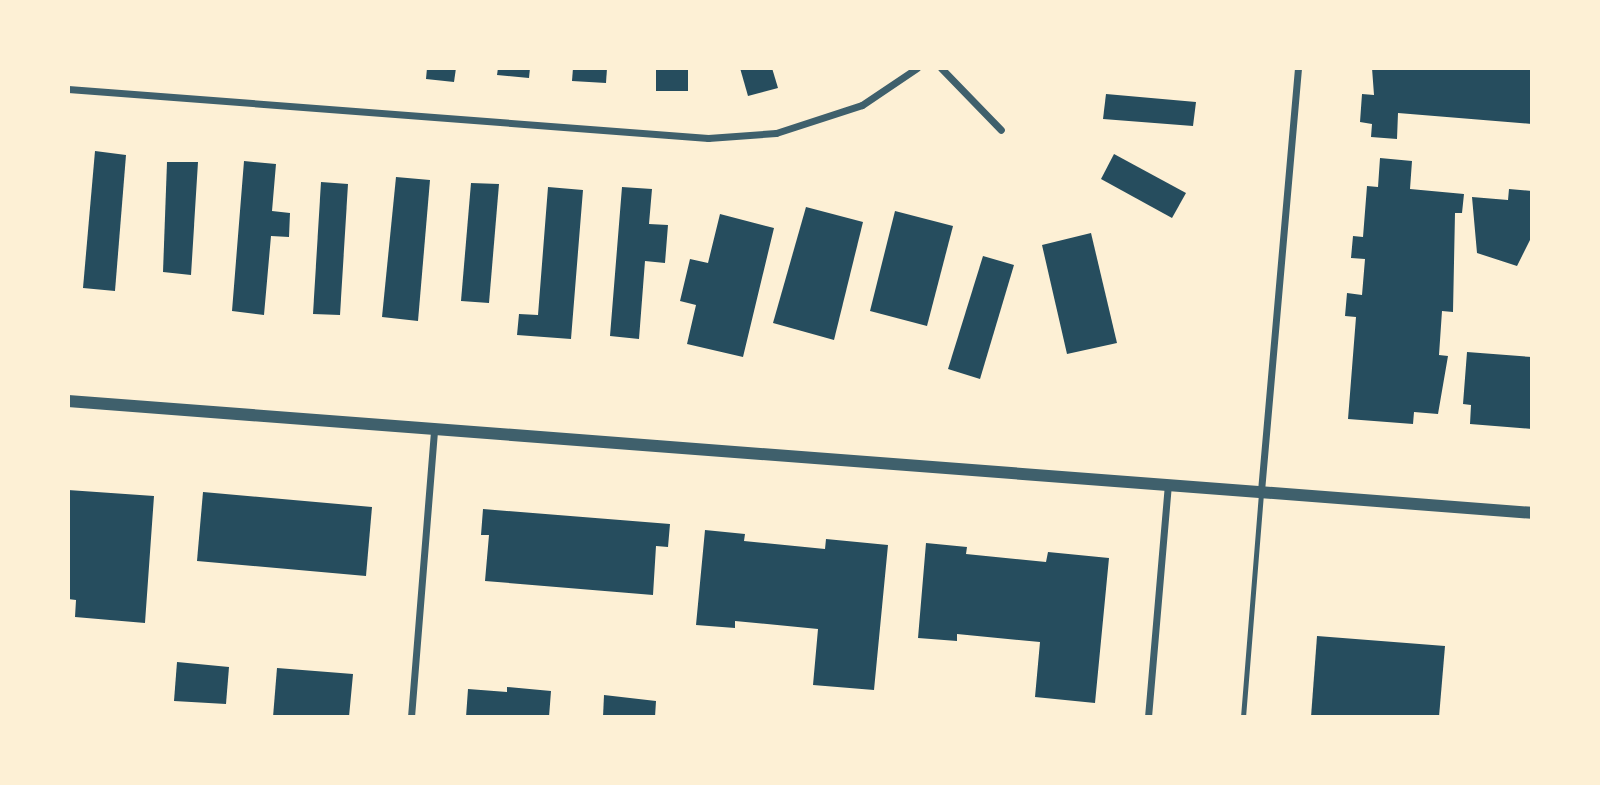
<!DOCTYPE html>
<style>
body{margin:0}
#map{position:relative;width:1600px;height:785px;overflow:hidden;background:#fdf0d5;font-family:Arial,sans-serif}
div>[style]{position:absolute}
.building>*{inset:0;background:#264d5e}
.service>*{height:5px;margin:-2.5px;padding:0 2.5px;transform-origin:2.5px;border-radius:2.5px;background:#3f606c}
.minor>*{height:7px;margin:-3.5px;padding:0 3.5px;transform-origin:3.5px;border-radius:3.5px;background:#3f606c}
.tertiary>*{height:12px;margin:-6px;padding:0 6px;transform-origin:6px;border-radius:6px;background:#3f606c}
span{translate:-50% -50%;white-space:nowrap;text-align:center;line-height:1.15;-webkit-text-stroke:5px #fdf0d5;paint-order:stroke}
.frame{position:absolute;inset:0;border:70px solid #fdf0d5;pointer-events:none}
</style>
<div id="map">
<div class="building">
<i style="clip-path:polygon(427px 68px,456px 68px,454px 82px,426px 79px)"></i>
<i style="clip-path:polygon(498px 68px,530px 68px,529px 78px,497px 75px)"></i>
<i style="clip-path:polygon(573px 68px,607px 68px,606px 83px,572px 81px)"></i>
<i style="clip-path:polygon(656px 68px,688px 68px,688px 91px,656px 91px)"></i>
<i style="clip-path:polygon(740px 68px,772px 68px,778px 88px,748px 96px)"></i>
<i style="clip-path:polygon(1372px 68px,1532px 68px,1532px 124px,1398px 113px,1397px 139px,1371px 137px,1372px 124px,1360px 122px,1362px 94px,1374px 95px)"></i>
<i style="clip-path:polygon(1106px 94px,1196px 102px,1193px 126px,1103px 119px)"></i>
<i style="clip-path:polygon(95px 151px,126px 155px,115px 291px,83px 288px)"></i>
<i style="clip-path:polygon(1114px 154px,1186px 193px,1172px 218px,1101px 179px)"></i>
<i style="clip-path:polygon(1380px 158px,1412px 161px,1410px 189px,1464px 194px,1462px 213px,1455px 213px,1453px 312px,1442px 311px,1439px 355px,1448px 356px,1438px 414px,1414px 412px,1413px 424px,1348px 419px,1356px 317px,1345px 316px,1347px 293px,1362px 295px,1365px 259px,1351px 258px,1353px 236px,1363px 237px,1367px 186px,1378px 187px)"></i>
<i style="clip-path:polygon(244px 161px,276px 164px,272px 211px,290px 213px,289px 237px,271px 236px,264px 315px,232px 311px)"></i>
<i style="clip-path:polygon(167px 162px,198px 162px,191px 275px,163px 272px)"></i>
<i style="clip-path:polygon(396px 177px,430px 180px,418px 321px,382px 317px)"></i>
<i style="clip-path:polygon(321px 182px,348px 184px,340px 315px,313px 314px)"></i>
<i style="clip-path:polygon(471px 183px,499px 184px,489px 303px,461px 301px)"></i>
<i style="clip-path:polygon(548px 187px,583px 190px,571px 339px,517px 335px,519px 314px,538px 315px)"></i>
<i style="clip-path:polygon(622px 187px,652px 189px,649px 224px,668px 225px,665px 263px,645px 261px,639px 339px,610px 336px)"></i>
<i style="clip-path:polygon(1509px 189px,1532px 191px,1532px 236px,1517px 266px,1477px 253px,1472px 197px,1508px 200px)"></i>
<i style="clip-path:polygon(806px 207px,863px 222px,834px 340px,773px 323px)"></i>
<i style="clip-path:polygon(895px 211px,953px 226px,927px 326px,870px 311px)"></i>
<i style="clip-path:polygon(720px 214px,774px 228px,743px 357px,687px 344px,696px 305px,680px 301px,690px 259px,708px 263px)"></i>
<i style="clip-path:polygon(1091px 233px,1117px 343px,1067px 354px,1042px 245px)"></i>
<i style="clip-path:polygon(983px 256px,1014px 265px,980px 379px,948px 369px)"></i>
<i style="clip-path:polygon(1467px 352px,1532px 357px,1532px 429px,1470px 424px,1471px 405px,1463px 404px)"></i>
<i style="clip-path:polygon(68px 490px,154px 496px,145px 623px,75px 617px,76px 600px,68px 599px)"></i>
<i style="clip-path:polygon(203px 492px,372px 507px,366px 576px,197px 561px)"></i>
<i style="clip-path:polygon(483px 509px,670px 524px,668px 547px,656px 546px,653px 595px,485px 581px,489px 535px,481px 535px)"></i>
<i style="clip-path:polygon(705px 530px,745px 534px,744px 541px,825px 549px,826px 539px,888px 545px,874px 690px,813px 685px,818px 629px,735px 621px,735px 628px,696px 625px)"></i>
<i style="clip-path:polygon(926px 543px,967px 547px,966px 554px,1046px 562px,1048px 552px,1109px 558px,1095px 703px,1035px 697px,1040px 642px,957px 634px,957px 641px,918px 638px)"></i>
<i style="clip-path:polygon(1317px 636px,1445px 646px,1439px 717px,1311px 717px)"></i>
<i style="clip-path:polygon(177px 662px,229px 667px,226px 704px,174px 701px)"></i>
<i style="clip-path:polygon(277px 668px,353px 674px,349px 717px,273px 717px)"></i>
<i style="clip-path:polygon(507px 687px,551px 691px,549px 717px,466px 717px,468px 689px,507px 692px)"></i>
<i style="clip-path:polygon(604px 695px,656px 701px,655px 717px,603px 717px)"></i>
</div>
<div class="service">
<i style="left:1243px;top:717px;width:225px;rotate:-85.4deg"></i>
</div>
<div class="minor">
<i style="left:941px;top:68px;width:86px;rotate:45.9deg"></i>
<i style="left:68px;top:89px;width:642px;rotate:4.38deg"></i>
<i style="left:708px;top:138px;width:68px;rotate:-4.2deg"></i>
<i style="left:776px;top:133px;width:90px;rotate:-18deg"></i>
<i style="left:862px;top:105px;width:66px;rotate:-33.9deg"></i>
<i style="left:1261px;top:491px;width:425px;rotate:-85deg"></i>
<i style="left:411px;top:717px;width:290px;rotate:-85.4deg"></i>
<i style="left:1148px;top:717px;width:233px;rotate:-85.1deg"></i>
</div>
<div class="tertiary">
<i style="left:68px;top:401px;width:1468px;rotate:4.37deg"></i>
</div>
<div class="frame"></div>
</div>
